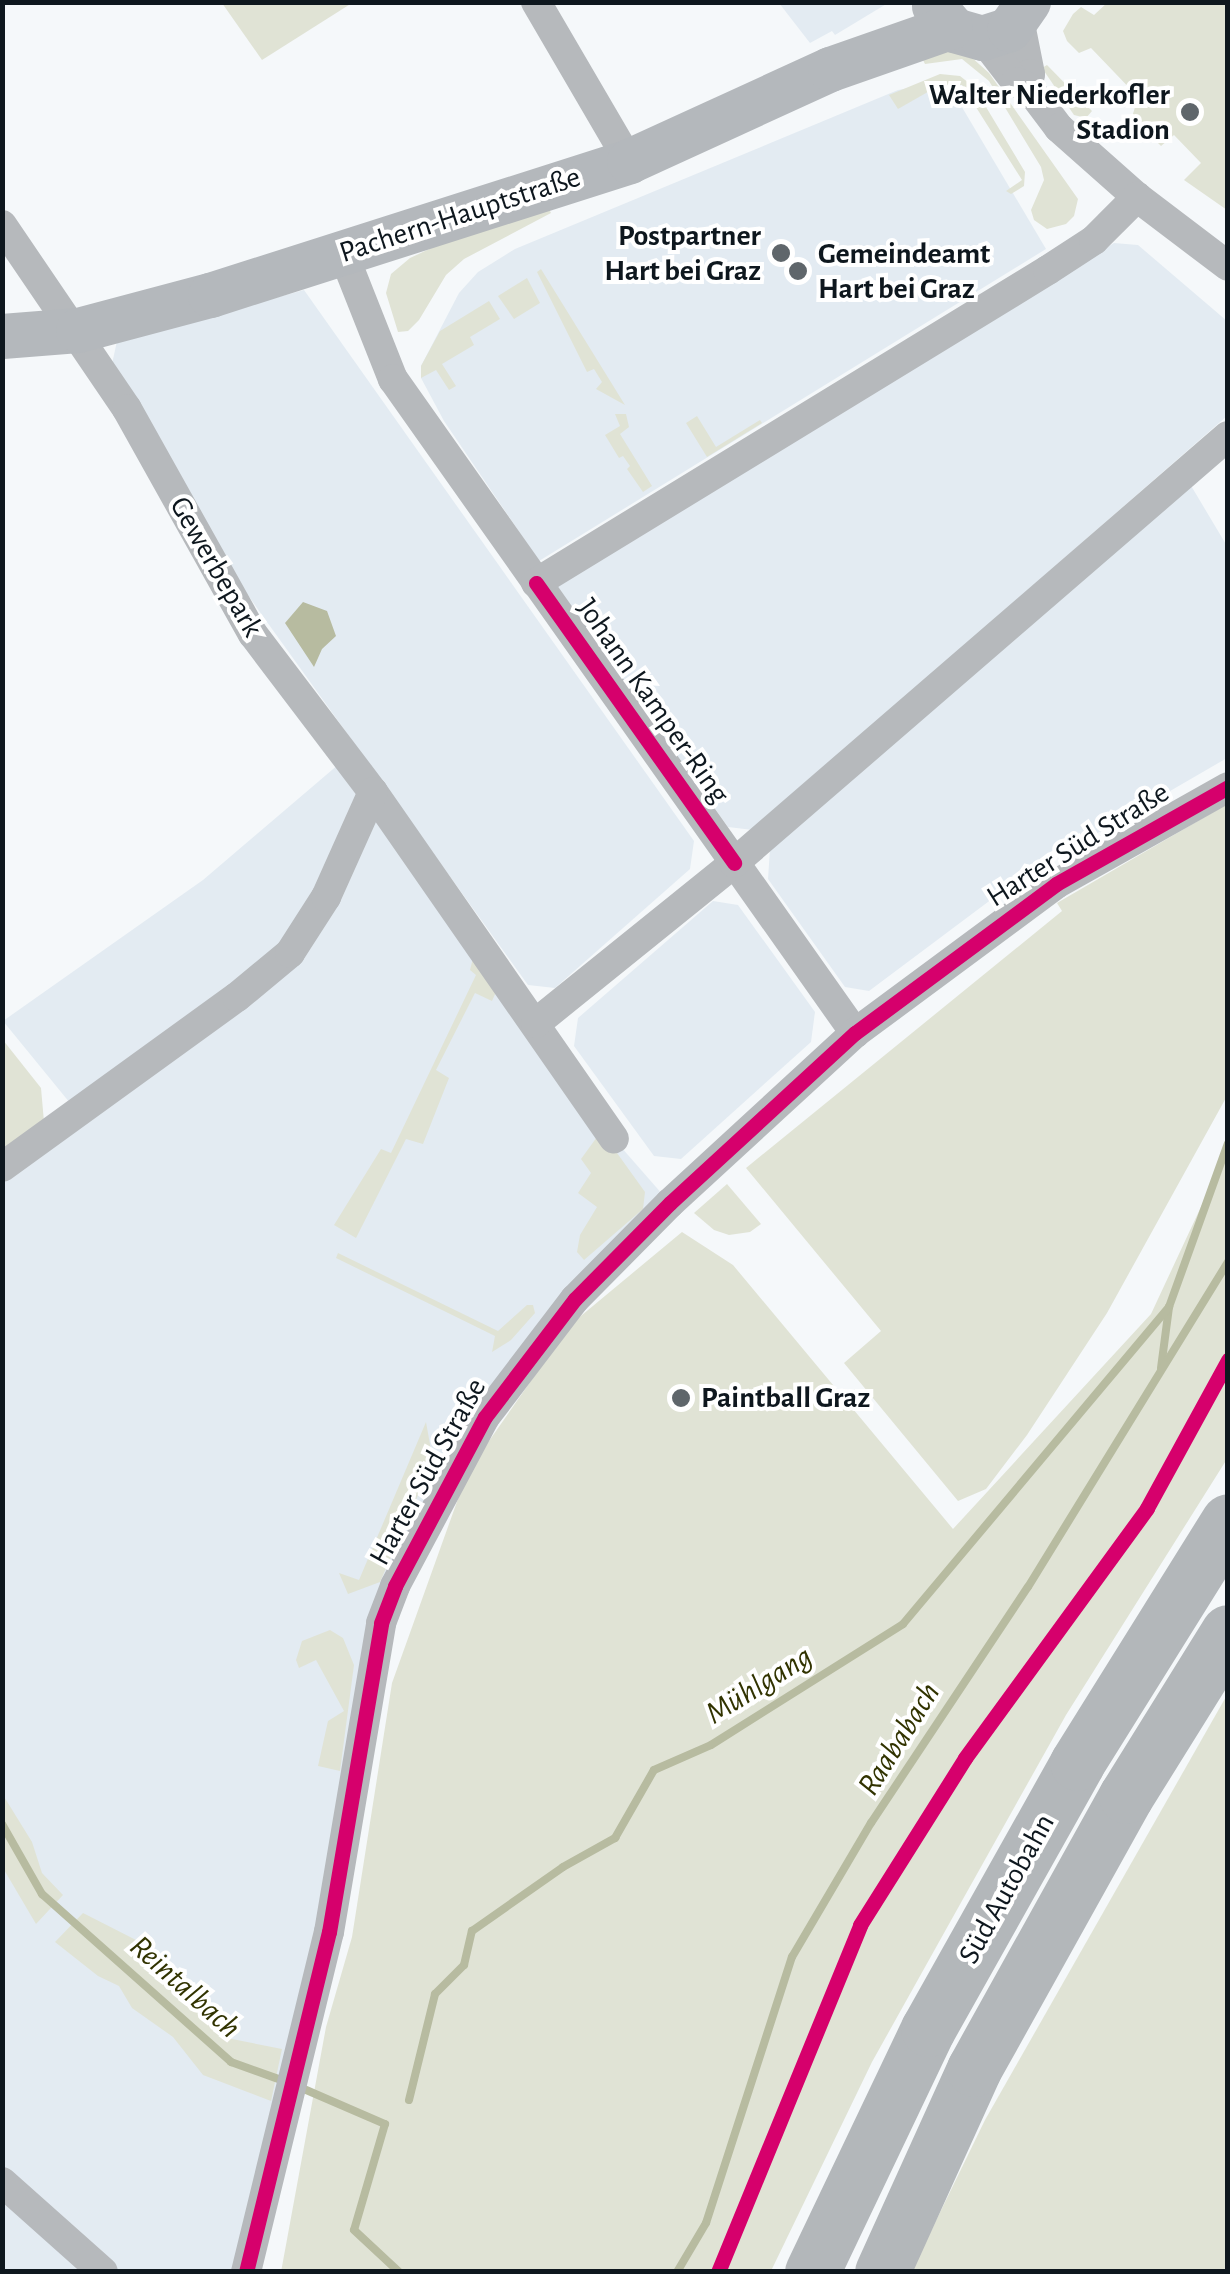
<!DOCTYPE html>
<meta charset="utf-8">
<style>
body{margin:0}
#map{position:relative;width:1230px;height:2274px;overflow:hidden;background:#f5f8fa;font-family:"Alegreya Sans",sans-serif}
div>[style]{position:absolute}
.built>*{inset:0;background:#e3ebf2}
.green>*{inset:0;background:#e0e3d5}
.water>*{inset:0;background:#b7bba0}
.stream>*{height:8px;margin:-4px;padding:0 4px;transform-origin:4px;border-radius:4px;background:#b7bba0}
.minor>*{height:30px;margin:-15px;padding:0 15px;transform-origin:15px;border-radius:15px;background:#b6b9bc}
.secondary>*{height:45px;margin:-22.5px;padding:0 22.5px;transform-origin:22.5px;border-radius:22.5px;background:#b4b8bc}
.motorway>*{height:55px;margin:-27.5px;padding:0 27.5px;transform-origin:27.5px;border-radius:27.5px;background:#b3b7ba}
.cycleway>*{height:15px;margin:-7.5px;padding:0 7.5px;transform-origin:7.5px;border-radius:7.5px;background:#d6006c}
.dots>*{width:28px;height:28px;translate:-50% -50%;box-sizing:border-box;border:5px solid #fff;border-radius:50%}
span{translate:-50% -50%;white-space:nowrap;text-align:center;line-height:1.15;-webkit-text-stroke:8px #fff;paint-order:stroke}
.poi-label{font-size:30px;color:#0e171e;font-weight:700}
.right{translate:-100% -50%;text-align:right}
.left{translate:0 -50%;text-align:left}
.street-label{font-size:30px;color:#0e171e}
.water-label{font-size:32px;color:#313300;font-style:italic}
.frame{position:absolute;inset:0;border:5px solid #0e171e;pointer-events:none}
</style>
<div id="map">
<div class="built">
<i style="clip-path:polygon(779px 3px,888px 3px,835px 35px,832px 31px,810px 43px)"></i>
<i style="clip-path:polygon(925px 85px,953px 92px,1046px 249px,539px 561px,444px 421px,421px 378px,421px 366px,459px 293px,478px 272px,515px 249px,898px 90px)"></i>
<i style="clip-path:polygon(1114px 243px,1138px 245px,1227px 321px,1227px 416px,753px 830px,728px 827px,557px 586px)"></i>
<i style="clip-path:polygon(304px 290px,694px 841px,690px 869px,555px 988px,528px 985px,267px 622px,233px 574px,112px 364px,117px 341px)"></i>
<i style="clip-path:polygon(1190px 484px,1227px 546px,1227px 758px,1020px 878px,869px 991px,845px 987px,768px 879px,770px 849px)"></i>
<i style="clip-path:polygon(339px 764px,614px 1139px,670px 1203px,560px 1314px,381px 1623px,245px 2271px,3px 2271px,2px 1151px,70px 1103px,3px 1021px,203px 880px)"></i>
<i style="clip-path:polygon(713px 901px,738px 905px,815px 1012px,811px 1042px,681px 1159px,654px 1156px,574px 1046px,578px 1018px)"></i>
</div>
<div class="green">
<i style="clip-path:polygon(1108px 2px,1227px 3px,1227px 210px,1184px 180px,1201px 163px,1174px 135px,1161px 146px,1143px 128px,1132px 139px,1127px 134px,1138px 97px,1091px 48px,1079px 53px,1067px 41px,1063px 31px,1073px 14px,1081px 7px,1094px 15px)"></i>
<i style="clip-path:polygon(222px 3px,352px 3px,262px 60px)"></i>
<i style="clip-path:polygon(945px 48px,969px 55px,989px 73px,1078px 199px,1074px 216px,1066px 224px,1047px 229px,1034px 220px,1031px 210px,1044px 180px,1041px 167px,989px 81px,962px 59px,925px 64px,920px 54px)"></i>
<i style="clip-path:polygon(1047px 65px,1092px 111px,1086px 118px,1074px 115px,1042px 68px)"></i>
<i style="clip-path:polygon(940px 74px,960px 76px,974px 87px,1025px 172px,1024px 186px,1011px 194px,1006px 191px,1022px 180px,962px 85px,940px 85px,898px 109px,889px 95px)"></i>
<i style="clip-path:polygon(547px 205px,551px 213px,464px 259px,446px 275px,419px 320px,408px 331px,398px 332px,386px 293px,391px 274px,410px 258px,470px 230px)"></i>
<i style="clip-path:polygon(541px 269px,625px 405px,596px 389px,602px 382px,594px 369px,587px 372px,537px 272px)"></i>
<i style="clip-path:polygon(527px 278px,540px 303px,514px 319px,498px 296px)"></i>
<i style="clip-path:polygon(489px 301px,500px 319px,470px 337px,474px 345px,442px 364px,456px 386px,449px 390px,436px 370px,421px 378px,421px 366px,440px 331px)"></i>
<i style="clip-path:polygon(615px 414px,626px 414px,629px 427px,620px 434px,652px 486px,643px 492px,627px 469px,630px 466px,623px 456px,619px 458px,605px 435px,620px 426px)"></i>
<i style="clip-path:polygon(697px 416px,716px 447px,760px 420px,762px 423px,707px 457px,686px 423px)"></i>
<i style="clip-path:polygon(1227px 804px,1227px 1096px,1107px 1313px,1027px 1435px,986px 1489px,958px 1501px,844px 1363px,881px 1331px,746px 1168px,1062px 911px,1057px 903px)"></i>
<i style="clip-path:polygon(474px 954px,496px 992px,492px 1001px,475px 993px,436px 1070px,449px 1078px,423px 1144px,406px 1139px,356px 1238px,334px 1225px,381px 1149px,391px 1153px,476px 975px,470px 970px)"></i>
<i style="clip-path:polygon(3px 1040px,41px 1088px,44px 1122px,3px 1154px)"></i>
<i style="clip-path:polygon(584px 1107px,645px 1192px,643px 1209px,584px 1260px,577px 1252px,580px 1235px,597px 1207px,578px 1193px,591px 1173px,581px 1159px,597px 1137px)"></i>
<i style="clip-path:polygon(1227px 1151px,1227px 1459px,1066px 1715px,963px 1899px,872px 2062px,771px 2271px,281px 2272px,326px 2027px,352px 1937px,392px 1683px,468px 1471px,570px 1325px,682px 1232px,733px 1265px,953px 1529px,1151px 1314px)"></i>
<i style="clip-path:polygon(727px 1184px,761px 1224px,750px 1232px,729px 1235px,714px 1230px,694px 1213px)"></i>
<i style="clip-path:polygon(338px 1253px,498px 1331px,527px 1305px,533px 1305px,535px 1313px,511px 1340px,492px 1352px,495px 1336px,336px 1258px)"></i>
<i style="clip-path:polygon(426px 1422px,433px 1461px,380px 1582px,348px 1594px,339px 1573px,359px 1580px)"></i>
<i style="clip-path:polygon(330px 1630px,343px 1638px,354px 1665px,340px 1771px,318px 1766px,328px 1721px,344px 1711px,316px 1660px,299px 1668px,296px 1660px,302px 1641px)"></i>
<i style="clip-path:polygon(1227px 1695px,1227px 2271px,911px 2272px,985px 2120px)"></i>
<i style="clip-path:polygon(3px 1795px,32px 1842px,42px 1873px,63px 1895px,36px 1924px,3px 1868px)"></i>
<i style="clip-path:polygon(83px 1913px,136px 1940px,147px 1963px,168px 1975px,185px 1999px,203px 2005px,227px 2038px,282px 2049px,271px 2101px,203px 2075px,173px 2037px,132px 2008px,119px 1986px,98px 1976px,55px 1942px)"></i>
</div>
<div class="water">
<i style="clip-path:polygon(303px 602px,327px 611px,336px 636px,322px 649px,314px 667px,285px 623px)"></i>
</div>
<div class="stream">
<i style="left:1161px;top:1368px;width:62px;rotate:-82.5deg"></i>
<i style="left:1169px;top:1307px;width:174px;rotate:-70.2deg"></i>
<i style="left:2px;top:1824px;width:81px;rotate:60.3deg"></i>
<i style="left:42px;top:1894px;width:253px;rotate:41.6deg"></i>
<i style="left:231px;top:2062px;width:56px;rotate:19.7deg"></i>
<i style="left:297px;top:2086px;width:96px;rotate:23.4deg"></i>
<i style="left:385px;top:2124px;width:110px;rotate:106.3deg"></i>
<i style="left:354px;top:2230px;width:62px;rotate:43deg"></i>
<i style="left:409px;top:2100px;width:109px;rotate:-76.2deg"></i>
<i style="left:435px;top:1994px;width:41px;rotate:-45deg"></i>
<i style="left:464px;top:1965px;width:35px;rotate:-77deg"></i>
<i style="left:472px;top:1931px;width:111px;rotate:-35.1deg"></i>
<i style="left:563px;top:1867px;width:60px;rotate:-29.1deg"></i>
<i style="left:615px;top:1838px;width:78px;rotate:-60.2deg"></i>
<i style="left:654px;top:1770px;width:62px;rotate:-23.7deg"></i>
<i style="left:711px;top:1745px;width:227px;rotate:-32.2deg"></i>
<i style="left:903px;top:1624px;width:414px;rotate:-50deg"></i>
<i style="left:677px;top:2272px;width:57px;rotate:-59.4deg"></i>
<i style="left:706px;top:2223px;width:280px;rotate:-72.1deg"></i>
<i style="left:792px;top:1957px;width:156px;rotate:-59.5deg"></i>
<i style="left:871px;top:1823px;width:283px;rotate:-56.4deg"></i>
<i style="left:1028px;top:1587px;width:382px;rotate:-58.4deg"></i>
</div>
<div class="minor">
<i style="left:536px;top:2px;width:184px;rotate:59.7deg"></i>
<i style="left:1019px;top:19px;width:56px;rotate:78.7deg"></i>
<i style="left:1030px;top:74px;width:13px;rotate:99deg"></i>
<i style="left:1028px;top:87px;width:51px;rotate:52.9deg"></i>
<i style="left:1059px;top:128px;width:104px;rotate:41.5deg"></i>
<i style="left:1137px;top:197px;width:114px;rotate:37.2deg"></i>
<i style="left:982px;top:38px;width:56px;rotate:52.3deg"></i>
<i style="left:1016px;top:82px;width:13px;rotate:23deg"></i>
<i style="left:2px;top:225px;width:222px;rotate:55.8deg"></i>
<i style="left:127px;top:409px;width:258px;rotate:60.8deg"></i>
<i style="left:253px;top:634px;width:198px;rotate:52.8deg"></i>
<i style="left:373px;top:792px;width:422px;rotate:55.2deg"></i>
<i style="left:343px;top:253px;width:136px;rotate:68.4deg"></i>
<i style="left:393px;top:379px;width:801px;rotate:54.76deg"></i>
<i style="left:536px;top:583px;width:600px;rotate:-31.44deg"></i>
<i style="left:1048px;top:270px;width:55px;rotate:-33.1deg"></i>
<i style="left:1094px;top:240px;width:61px;rotate:-45deg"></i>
<i style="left:536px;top:1023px;width:255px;rotate:-38.9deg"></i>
<i style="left:734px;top:863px;width:653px;rotate:-40.84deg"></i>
<i style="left:2px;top:1167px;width:290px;rotate:-35.9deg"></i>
<i style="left:237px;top:997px;width:69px;rotate:-39.7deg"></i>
<i style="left:290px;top:953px;width:67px;rotate:-57.3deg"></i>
<i style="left:326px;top:897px;width:115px;rotate:-65.9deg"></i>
<i style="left:2px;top:2182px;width:135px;rotate:41.7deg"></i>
<i style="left:246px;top:2272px;width:350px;rotate:-76.3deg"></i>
<i style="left:329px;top:1932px;width:313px;rotate:-80.4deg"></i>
<i style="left:381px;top:1623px;width:40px;rotate:-69deg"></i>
<i style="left:395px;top:1586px;width:191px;rotate:-62deg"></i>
<i style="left:485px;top:1417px;width:148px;rotate:-52.7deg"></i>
<i style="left:575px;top:1299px;width:135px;rotate:-45.3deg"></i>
<i style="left:670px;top:1203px;width:251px;rotate:-42.6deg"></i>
<i style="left:855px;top:1033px;width:250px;rotate:-36.5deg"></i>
<i style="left:1056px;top:884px;width:197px;rotate:-29.4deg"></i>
</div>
<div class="secondary">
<i style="left:934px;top:6px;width:31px;rotate:50deg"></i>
<i style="left:954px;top:30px;width:29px;rotate:16deg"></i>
<i style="left:982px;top:38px;width:28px;rotate:-18deg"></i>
<i style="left:1009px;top:29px;width:33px;rotate:-55deg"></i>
<i style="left:2px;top:336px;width:76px;rotate:-4.5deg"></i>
<i style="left:78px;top:330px;width:137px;rotate:-14.9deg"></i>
<i style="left:210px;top:295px;width:440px;rotate:-17.7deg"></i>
<i style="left:629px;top:161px;width:221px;rotate:-24.6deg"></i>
<i style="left:830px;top:69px;width:127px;rotate:-19.3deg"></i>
</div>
<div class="motorway">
<i style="left:812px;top:2272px;width:269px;rotate:-64.5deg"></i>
<i style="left:928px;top:2029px;width:305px;rotate:-60.7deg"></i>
<i style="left:1077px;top:1763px;width:285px;rotate:-58deg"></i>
<i style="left:882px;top:2272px;width:223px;rotate:-65.6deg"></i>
<i style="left:974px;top:2069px;width:312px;rotate:-60.9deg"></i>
<i style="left:1126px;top:1796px;width:193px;rotate:-58.1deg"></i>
</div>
<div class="cycleway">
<i style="left:536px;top:583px;width:343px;rotate:54.7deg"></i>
<i style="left:246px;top:2272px;width:350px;rotate:-76.3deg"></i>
<i style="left:329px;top:1932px;width:313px;rotate:-80.4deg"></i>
<i style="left:381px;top:1623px;width:40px;rotate:-69deg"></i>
<i style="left:395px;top:1586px;width:191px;rotate:-62deg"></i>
<i style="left:485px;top:1417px;width:148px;rotate:-52.7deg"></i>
<i style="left:575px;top:1299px;width:135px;rotate:-45.3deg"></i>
<i style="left:670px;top:1203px;width:251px;rotate:-42.6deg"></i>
<i style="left:855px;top:1033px;width:250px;rotate:-36.5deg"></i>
<i style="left:1056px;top:884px;width:197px;rotate:-29.4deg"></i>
<i style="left:718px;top:2272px;width:375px;rotate:-67.7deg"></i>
<i style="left:860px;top:1925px;width:197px;rotate:-57.8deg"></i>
<i style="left:965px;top:1758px;width:309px;rotate:-53.9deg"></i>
<i style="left:1147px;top:1508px;width:169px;rotate:-61.3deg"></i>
</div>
<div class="dots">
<i style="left:1190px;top:112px;background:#5f666b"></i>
<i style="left:781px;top:253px;background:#5f666b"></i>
<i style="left:798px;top:271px;background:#5f666b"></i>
<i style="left:681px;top:1398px;background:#5f666b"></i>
</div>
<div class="poi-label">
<span class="right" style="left:1170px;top:112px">Walter Niederkofler<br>Stadion</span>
<span class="right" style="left:761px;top:253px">Postpartner<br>Hart bei Graz</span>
<span class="left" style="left:818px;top:271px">Gemeindeamt<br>Hart bei Graz</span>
<span class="left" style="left:701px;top:1398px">Paintball Graz</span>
</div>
<div class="street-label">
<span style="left:460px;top:215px;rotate:-18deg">Pachern-Hauptstraße</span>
<span style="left:216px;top:567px;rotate:60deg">Gewerbepark</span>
<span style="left:653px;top:701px;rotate:55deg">Johann Kamper-Ring</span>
<span style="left:1078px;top:845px;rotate:-32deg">Harter Süd Straße</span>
<span style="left:428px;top:1472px;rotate:-61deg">Harter Süd Straße</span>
<span style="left:1007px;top:1889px;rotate:-61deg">Süd Autobahn</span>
</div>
<div class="water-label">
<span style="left:759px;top:1685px;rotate:-32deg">Mühlgang</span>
<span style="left:899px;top:1739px;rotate:-58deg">Raababach</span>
<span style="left:185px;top:1987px;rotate:42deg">Reintalbach</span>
</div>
<div class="frame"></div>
</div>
